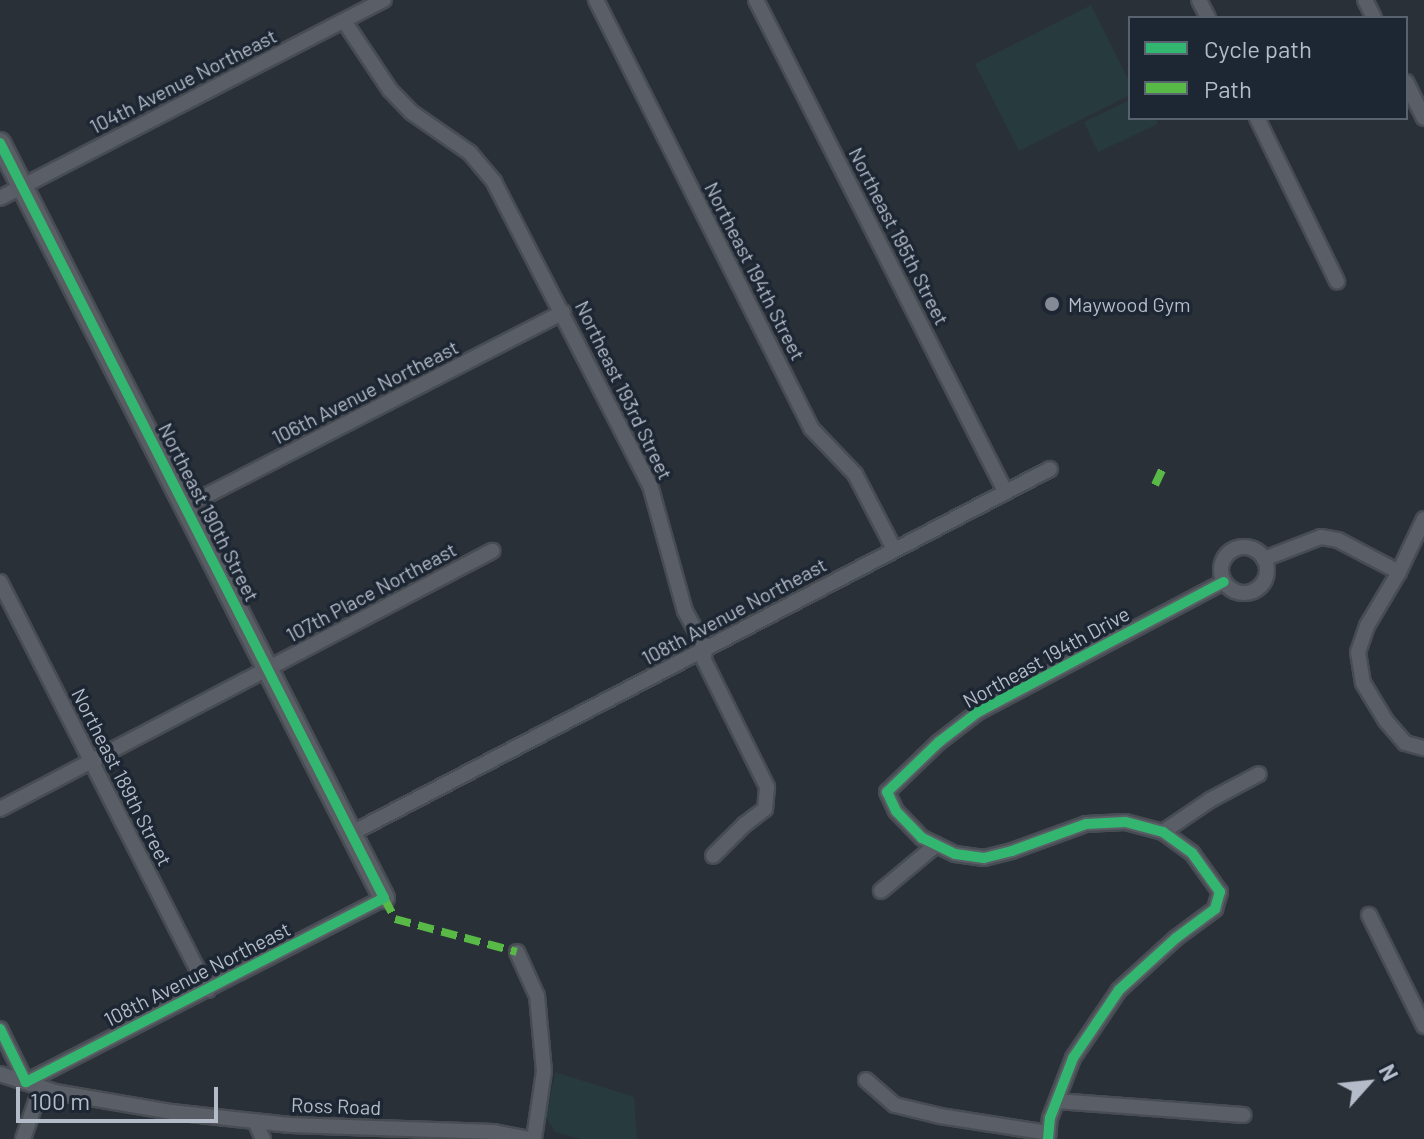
<!DOCTYPE html>
<style>
body{margin:0}
#map{position:relative;width:1424px;height:1139px;overflow:hidden;background:#2a3038;font-family:Barlow,sans-serif}
div>[style]{position:absolute}
.green>*{inset:0;background:#273a3e}
.roads{filter:drop-shadow(2px 0 #484c53) drop-shadow(-2px 0 #484c53) drop-shadow(0 2px #484c53) drop-shadow(0 -2px #484c53)}
.street>*{height:14px;margin:-7px;padding:0 7px;transform-origin:7px;border-radius:7px;background:#5a5e66}
.street>.ring{margin:-7px;padding:0;box-sizing:content-box;background:none;border:14px solid #5a5e66;border-radius:50%}
.secondary>*{height:20px;margin:-10px;padding:0 10px;transform-origin:10px;border-radius:10px;background:#595d64}
.quiet>*{height:8px;margin-top:-4px;transform-origin:0;background:repeating-linear-gradient(90deg,#58b947 0 16px,transparent 0 24px)}
.cycleway>*{height:10px;margin:-5px;padding:0 5px;transform-origin:5px;border-radius:5px;background:#33b770}
.dots>*{width:22px;height:22px;translate:-50% -50%;box-sizing:border-box;border:4px solid #1d2633;border-radius:50%}
span{translate:-50% -50%;white-space:nowrap;text-align:center;line-height:1.15;-webkit-text-stroke:7px #1d2633;paint-order:stroke}
.street-label{font-size:20px;color:#b4bcc9}
.poi-label{font-size:20px;color:#b4bcc9}
.left{translate:0 -50%;text-align:left}
.legend{position:absolute;left:1128px;top:16px;width:280px;height:104px;box-sizing:border-box;background:#1d2633;border:2px solid #59626f;margin:0;padding:10px 14px;list-style:none;font-size:24px;color:#b4bcc9}
.legend li{display:flex;align-items:center;gap:16px;height:40px}
.legend b{width:40px;border:2px solid #59626f}
.north{position:absolute;left:1328px;top:1043px;width:80px;height:80px;-webkit-text-stroke:6px #1d2633;paint-order:stroke;rotate:63deg;font-size:22px;font-weight:700;line-height:32px;text-align:center;color:#b4bcc9}
.north::after{content:'';display:block;margin:auto;width:28px;height:36px;background:#b4bcc9;clip-path:polygon(50% 0,100% 100%,50% 72%,0 100%)}
.scale{position:absolute;left:16px;top:1087px;width:202px;height:36px;box-sizing:border-box;border:4px solid #b4bcc9;border-top:0;padding-left:10px;font-size:24px;line-height:28px;white-space:nowrap;color:#b4bcc9;-webkit-text-stroke:6px #1d2633;paint-order:stroke}
</style>
<div id="map">
<div class="green">
<i style="clip-path:polygon(1091px 5px,1130px 83px,1130px 95px,1019px 151px,975px 64px)"></i>
<i style="clip-path:polygon(1130px 100px,1130px 118px,1155px 118px,1158px 124px,1098px 152px,1084px 122px)"></i>
<i style="clip-path:polygon(555px 1072px,634px 1097px,637px 1139px,580px 1139px,555px 1132px,546px 1117px)"></i>
</div>
<div class="roads">
<div class="street">
<i style="left:596px;top:0;width:479px;rotate:63.3deg"></i>
<i style="left:811px;top:428px;width:64px;rotate:46.3deg"></i>
<i style="left:855px;top:474px;width:85px;rotate:62.5deg"></i>
<i style="left:756px;top:0;width:551px;rotate:63.11deg"></i>
<i style="left:1199px;top:0;width:20px;rotate:63deg"></i>
<i style="left:1365px;top:0;width:20px;rotate:63deg"></i>
<i style="left:344px;top:21px;width:83px;rotate:56.3deg"></i>
<i style="left:390px;top:90px;width:30px;rotate:46deg"></i>
<i style="left:411px;top:112px;width:72px;rotate:34.8deg"></i>
<i style="left:470px;top:153px;width:38px;rotate:50deg"></i>
<i style="left:494px;top:182px;width:341px;rotate:62.8deg"></i>
<i style="left:650px;top:485px;width:131px;rotate:74.5deg"></i>
<i style="left:685px;top:611px;width:42px;rotate:61.6deg"></i>
<i style="left:705px;top:648px;width:12px;rotate:95deg"></i>
<i style="left:704px;top:660px;width:142px;rotate:63.6deg"></i>
<i style="left:767px;top:787px;width:22px;rotate:95deg"></i>
<i style="left:765px;top:809px;width:25px;rotate:143deg"></i>
<i style="left:745px;top:824px;width:45px;rotate:135deg"></i>
<i style="left:1406px;top:82px;width:40px;rotate:63.4deg"></i>
<i style="left:1257px;top:118px;width:182px;rotate:63.9deg"></i>
<i style="left:0;top:198px;width:432px;rotate:-27.3deg"></i>
<i style="left:186px;top:506px;width:424px;rotate:-27.2deg"></i>
<i style="left:1424px;top:519px;width:59px;rotate:115.3deg"></i>
<i style="left:1399px;top:572px;width:63px;rotate:120.7deg"></i>
<i style="left:1367px;top:626px;width:28px;rotate:109deg"></i>
<i style="left:1358px;top:652px;width:31px;rotate:81deg"></i>
<i style="left:1363px;top:683px;width:44px;rotate:58.8deg"></i>
<i style="left:1386px;top:721px;width:29px;rotate:49deg"></i>
<i style="left:1405px;top:743px;width:20px;rotate:15deg"></i>
<i class="ring" style="left:1221px;top:547px;width:32px;height:32px"></i>
<i style="left:1264px;top:559px;width:61px;rotate:-21.1deg"></i>
<i style="left:1321px;top:537px;width:17px;rotate:10deg"></i>
<i style="left:1338px;top:540px;width:69px;rotate:27.7deg"></i>
<i style="left:0;top:582px;width:458px;rotate:63deg"></i>
<i style="left:0;top:809px;width:556px;rotate:-27.67deg"></i>
<i style="left:1163px;top:832px;width:57px;rotate:-34.2deg"></i>
<i style="left:1210px;top:800px;width:55px;rotate:-28deg"></i>
<i style="left:352px;top:833px;width:787px;rotate:-27.54deg"></i>
<i style="left:881px;top:891px;width:72px;rotate:-39.9deg"></i>
<i style="left:1369px;top:915px;width:124px;rotate:63.6deg"></i>
<i style="left:517px;top:952px;width:48px;rotate:65.6deg"></i>
<i style="left:537px;top:996px;width:75px;rotate:84.7deg"></i>
<i style="left:544px;top:1071px;width:69px;rotate:98.4deg"></i>
<i style="left:0;top:1029px;width:59px;rotate:63.9deg"></i>
<i style="left:26px;top:1082px;width:403px;rotate:-27.2deg"></i>
<i style="left:0;top:1074px;width:58px;rotate:18.1deg"></i>
<i style="left:55px;top:1092px;width:119px;rotate:9.7deg"></i>
<i style="left:172px;top:1112px;width:119px;rotate:6.3deg"></i>
<i style="left:290px;top:1125px;width:204px;rotate:2deg"></i>
<i style="left:494px;top:1132px;width:38px;rotate:11deg"></i>
<i style="left:866px;top:1080px;width:38px;rotate:41deg"></i>
<i style="left:895px;top:1105px;width:46px;rotate:13.7deg"></i>
<i style="left:940px;top:1116px;width:109px;rotate:8.9deg"></i>
<i style="left:1057px;top:1101px;width:187px;rotate:4.3deg"></i>
<i style="left:255px;top:1121px;width:20px;rotate:66deg"></i>
<i style="left:23px;top:1139px;width:55px;rotate:-70.9deg"></i>
<i style="left:1048px;top:1139px;width:21px;rotate:-85deg"></i>
<i style="left:1050px;top:1118px;width:64px;rotate:-69deg"></i>
<i style="left:1073px;top:1058px;width:82px;rotate:-55.9deg"></i>
<i style="left:1119px;top:990px;width:77px;rotate:-42.4deg"></i>
<i style="left:1176px;top:938px;width:49px;rotate:-36.6deg"></i>
<i style="left:1215px;top:909px;width:18px;rotate:-74deg"></i>
<i style="left:1220px;top:892px;width:48px;rotate:-125.7deg"></i>
<i style="left:1192px;top:853px;width:36px;rotate:-144deg"></i>
<i style="left:1163px;top:832px;width:39px;rotate:-165deg"></i>
<i style="left:1125px;top:822px;width:39px;rotate:177deg"></i>
<i style="left:1086px;top:824px;width:79px;rotate:160deg"></i>
<i style="left:1012px;top:851px;width:29px;rotate:166deg"></i>
<i style="left:984px;top:858px;width:29px;rotate:-172deg"></i>
<i style="left:955px;top:854px;width:37px;rotate:-154deg"></i>
<i style="left:922px;top:838px;width:37px;rotate:-134deg"></i>
<i style="left:896px;top:811px;width:21px;rotate:-115deg"></i>
<i style="left:887px;top:792px;width:72px;rotate:-43.9deg"></i>
<i style="left:939px;top:742px;width:49px;rotate:-37.6deg"></i>
<i style="left:978px;top:712px;width:278px;rotate:-27.9deg"></i>
</div>
<div class="secondary">
<i style="left:0;top:143px;width:847px;rotate:63.04deg"></i>
</div>
</div>
<div class="quiet">
<i style="left:1155px;top:485px;width:21px;rotate:-65deg"></i>
<i style="left:384px;top:898px;width:24px;rotate:62deg"></i>
<i style="left:395px;top:919px;width:126px;rotate:15.1deg"></i>
</div>
<div class="cycleway">
<i style="left:0;top:143px;width:847px;rotate:63.04deg"></i>
<i style="left:384px;top:898px;width:403px;rotate:152.8deg"></i>
<i style="left:26px;top:1082px;width:59px;rotate:-116.1deg"></i>
<i style="left:1048px;top:1139px;width:21px;rotate:-85deg"></i>
<i style="left:1050px;top:1118px;width:64px;rotate:-69deg"></i>
<i style="left:1073px;top:1058px;width:82px;rotate:-55.9deg"></i>
<i style="left:1119px;top:990px;width:77px;rotate:-42.4deg"></i>
<i style="left:1176px;top:938px;width:49px;rotate:-36.6deg"></i>
<i style="left:1215px;top:909px;width:18px;rotate:-74deg"></i>
<i style="left:1220px;top:892px;width:48px;rotate:-125.7deg"></i>
<i style="left:1192px;top:853px;width:36px;rotate:-144deg"></i>
<i style="left:1163px;top:832px;width:39px;rotate:-165deg"></i>
<i style="left:1125px;top:822px;width:39px;rotate:177deg"></i>
<i style="left:1086px;top:824px;width:79px;rotate:160deg"></i>
<i style="left:1012px;top:851px;width:29px;rotate:166deg"></i>
<i style="left:984px;top:858px;width:29px;rotate:-172deg"></i>
<i style="left:955px;top:854px;width:37px;rotate:-154deg"></i>
<i style="left:922px;top:838px;width:37px;rotate:-134deg"></i>
<i style="left:896px;top:811px;width:21px;rotate:-115deg"></i>
<i style="left:887px;top:792px;width:72px;rotate:-43.9deg"></i>
<i style="left:939px;top:742px;width:49px;rotate:-37.6deg"></i>
<i style="left:978px;top:712px;width:278px;rotate:-27.9deg"></i>
</div>
<div class="dots">
<i style="left:1052px;top:304px;background:#848b96"></i>
</div>
<div class="street-label">
<span style="left:183px;top:81px;rotate:-27deg">104th Avenue Northeast</span>
<span style="left:899px;top:236px;rotate:63deg">Northeast 195th Street</span>
<span style="left:755px;top:271px;rotate:63deg">Northeast 194th Street</span>
<span style="left:624px;top:390px;rotate:64deg">Northeast 193rd Street</span>
<span style="left:365px;top:392px;rotate:-27deg">106th Avenue Northeast</span>
<span style="left:209px;top:512px;rotate:63deg">Northeast 190th Street</span>
<span style="left:371px;top:592px;rotate:-28deg">107th Place Northeast</span>
<span style="left:734px;top:611px;rotate:-28deg">108th Avenue Northeast</span>
<span style="left:1046px;top:657px;rotate:-29deg">Northeast 194th Drive</span>
<span style="left:122px;top:777px;rotate:63deg">Northeast 189th Street</span>
<span style="left:197px;top:974px;rotate:-27deg">108th Avenue Northeast</span>
<span style="left:336px;top:1106px;rotate:2deg">Ross Road</span>
</div>
<div class="poi-label">
<span class="left" style="left:1068px;top:304px">Maywood Gym</span>
</div>
<ul class="legend">
<li><b style="height:10px;background:#33b770"></b>Cycle path</li>
<li><b style="height:10px;background:#58b947"></b>Path</li>
</ul>
<div class="north">N</div>
<div class="scale">100 m</div>
</div>
